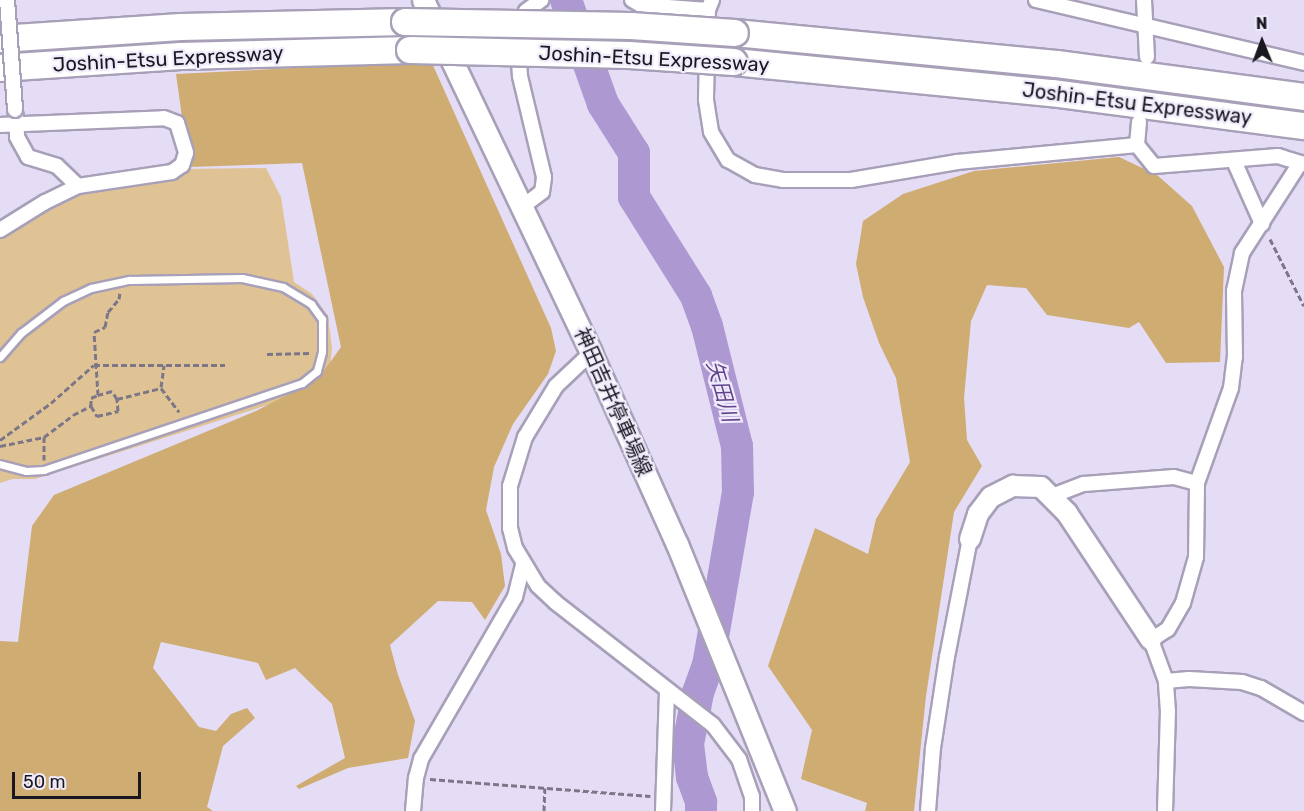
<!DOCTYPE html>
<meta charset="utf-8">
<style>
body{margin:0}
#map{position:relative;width:1304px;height:811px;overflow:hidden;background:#e5dcf6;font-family:Rubik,"Noto Sans JP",sans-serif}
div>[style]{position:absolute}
.green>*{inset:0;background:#dfc395}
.forest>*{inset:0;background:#ceac72}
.river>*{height:32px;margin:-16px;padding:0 16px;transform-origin:16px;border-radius:16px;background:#ad98d1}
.path>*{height:3px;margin-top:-1.5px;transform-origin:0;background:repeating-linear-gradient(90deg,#7c7688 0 6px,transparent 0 9px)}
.roads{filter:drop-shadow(2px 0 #a8a0b8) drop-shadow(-2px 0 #a8a0b8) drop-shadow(0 2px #a8a0b8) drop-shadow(0 -2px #a8a0b8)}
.lane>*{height:7px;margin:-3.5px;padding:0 3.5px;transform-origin:3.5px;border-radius:3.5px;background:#fff}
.street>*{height:14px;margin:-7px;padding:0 7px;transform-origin:7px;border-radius:7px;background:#fff}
.secondary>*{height:20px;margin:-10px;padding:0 10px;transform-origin:10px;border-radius:10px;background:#fff}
.primary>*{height:21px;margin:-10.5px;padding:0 10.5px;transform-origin:10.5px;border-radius:10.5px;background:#fff}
.highway>*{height:26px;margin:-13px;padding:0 13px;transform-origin:13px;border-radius:13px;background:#fff}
.bridges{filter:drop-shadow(2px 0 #a8a0b8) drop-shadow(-2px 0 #a8a0b8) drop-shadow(0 2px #a8a0b8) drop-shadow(0 -2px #a8a0b8)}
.street-bridge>*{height:14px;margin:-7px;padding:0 7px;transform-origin:7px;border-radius:7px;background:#fff}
.highway-bridge>*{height:26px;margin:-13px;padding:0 13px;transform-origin:13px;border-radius:13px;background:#fff}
span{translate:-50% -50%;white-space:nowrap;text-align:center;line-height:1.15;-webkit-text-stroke:4.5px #f0ebfb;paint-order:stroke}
.street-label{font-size:20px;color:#1a1720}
.water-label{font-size:21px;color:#63458c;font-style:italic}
.north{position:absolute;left:1232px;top:12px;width:60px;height:60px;-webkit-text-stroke:4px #f0ebfb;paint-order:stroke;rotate:359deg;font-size:16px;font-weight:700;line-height:24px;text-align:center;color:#1a1720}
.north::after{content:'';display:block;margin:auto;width:21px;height:27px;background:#1a1720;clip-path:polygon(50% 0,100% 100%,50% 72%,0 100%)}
.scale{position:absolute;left:12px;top:772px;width:129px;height:27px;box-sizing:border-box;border:3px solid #1a1720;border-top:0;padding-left:8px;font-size:18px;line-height:21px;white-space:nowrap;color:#1a1720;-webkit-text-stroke:4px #f0ebfb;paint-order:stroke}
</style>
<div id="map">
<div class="green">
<i style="clip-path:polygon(266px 168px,281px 197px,294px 282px,312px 294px,328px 316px,332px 348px,330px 367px,325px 378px,296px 396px,35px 479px,13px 479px,0 483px,0 238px,79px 190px,184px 169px)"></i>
</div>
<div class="forest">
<i style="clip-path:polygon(431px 61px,551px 328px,556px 351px,548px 374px,513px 424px,494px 467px,486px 510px,501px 554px,505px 586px,485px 620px,472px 602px,438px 601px,390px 645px,398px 675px,415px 721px,408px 758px,348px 768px,299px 789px,296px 786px,345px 758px,332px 704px,295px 668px,266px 680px,258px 663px,161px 642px,153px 668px,199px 727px,216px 731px,231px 714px,247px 708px,255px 718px,223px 746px,207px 807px,213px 811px,0 811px,0 641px,18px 642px,32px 526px,54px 495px,256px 411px,318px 379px,341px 347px,302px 163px,189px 167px,176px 74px)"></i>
<i style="clip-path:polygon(1119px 157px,1157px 175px,1192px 206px,1224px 267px,1220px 362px,1166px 363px,1139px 322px,1129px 328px,1047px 315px,1026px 288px,987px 285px,971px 321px,964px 398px,967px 440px,982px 466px,954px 512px,926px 696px,914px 811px,865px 811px,867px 803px,801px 779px,812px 730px,768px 666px,815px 528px,868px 554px,876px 519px,910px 462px,896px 378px,879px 343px,863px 297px,856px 264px,863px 221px,903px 194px,974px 171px)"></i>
</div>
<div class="river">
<i style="left:566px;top:0;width:110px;rotate:70.4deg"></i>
<i style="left:603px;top:104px;width:58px;rotate:57.7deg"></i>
<i style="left:634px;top:153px;width:44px;rotate:90deg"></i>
<i style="left:634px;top:197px;width:117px;rotate:57.9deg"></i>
<i style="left:696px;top:296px;width:32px;rotate:70deg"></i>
<i style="left:707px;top:326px;width:124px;rotate:76deg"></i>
<i style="left:737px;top:446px;width:46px;rotate:88.8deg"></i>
<i style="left:738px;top:492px;width:176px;rotate:99.8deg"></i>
<i style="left:708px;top:665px;width:30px;rotate:110deg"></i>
<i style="left:698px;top:693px;width:52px;rotate:101.1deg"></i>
<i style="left:688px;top:744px;width:33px;rotate:83deg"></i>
<i style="left:692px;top:777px;width:27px;rotate:70deg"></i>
<i style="left:701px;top:802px;width:9px;rotate:90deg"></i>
</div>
<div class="path">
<i style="left:1270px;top:239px;width:75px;rotate:63.1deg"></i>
<i style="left:267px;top:354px;width:44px;rotate:-1.3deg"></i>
<i style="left:161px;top:387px;width:22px;rotate:-82deg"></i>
<i style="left:117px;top:399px;width:9px;rotate:-122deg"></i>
<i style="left:112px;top:391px;width:15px;rotate:164deg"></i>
<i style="left:98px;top:395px;width:63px;rotate:-93.6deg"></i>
<i style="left:94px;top:332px;width:12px;rotate:-24deg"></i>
<i style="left:105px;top:327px;width:15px;rotate:-79deg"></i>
<i style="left:108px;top:312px;width:17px;rotate:-50deg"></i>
<i style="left:119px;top:299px;width:7px;rotate:-82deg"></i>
<i style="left:91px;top:406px;width:8px;rotate:-90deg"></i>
<i style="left:91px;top:398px;width:8px;rotate:-23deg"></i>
<i style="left:0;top:440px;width:63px;rotate:-36deg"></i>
<i style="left:51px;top:403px;width:57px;rotate:-41.5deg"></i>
<i style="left:94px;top:365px;width:131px"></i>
<i style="left:0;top:446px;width:45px;rotate:-11.6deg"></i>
<i style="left:44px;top:437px;width:36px;rotate:-37deg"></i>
<i style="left:73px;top:415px;width:20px;rotate:-27deg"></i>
<i style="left:91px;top:406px;width:12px;rotate:59deg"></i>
<i style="left:97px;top:416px;width:22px;rotate:-13deg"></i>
<i style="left:118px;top:411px;width:12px;rotate:-95deg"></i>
<i style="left:117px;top:399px;width:45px;rotate:-14deg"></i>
<i style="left:161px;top:388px;width:30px;rotate:53deg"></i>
<i style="left:44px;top:460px;width:23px;rotate:-90deg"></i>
<i style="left:430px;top:779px;width:221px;rotate:4.4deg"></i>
<i style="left:544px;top:811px;width:23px;rotate:-88deg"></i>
</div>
<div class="roads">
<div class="lane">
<i style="left:0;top:357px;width:32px;rotate:-49deg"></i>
<i style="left:21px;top:333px;width:53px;rotate:-37.3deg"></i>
<i style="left:63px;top:301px;width:31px;rotate:-25deg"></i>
<i style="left:91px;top:288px;width:40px;rotate:-12deg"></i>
<i style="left:130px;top:280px;width:112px;rotate:-1deg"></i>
<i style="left:242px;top:278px;width:42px;rotate:12.4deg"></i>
<i style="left:283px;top:287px;width:33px;rotate:31deg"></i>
<i style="left:311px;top:304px;width:19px;rotate:54deg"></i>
<i style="left:322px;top:319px;width:33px;rotate:90deg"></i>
<i style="left:322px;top:352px;width:20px;rotate:105deg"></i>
<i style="left:317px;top:371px;width:19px;rotate:141deg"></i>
<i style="left:302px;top:383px;width:272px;rotate:161.4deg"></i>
<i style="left:44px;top:470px;width:18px;rotate:177deg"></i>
<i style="left:26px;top:471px;width:27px;rotate:-165deg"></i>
</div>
<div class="street">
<i style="left:632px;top:0;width:10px;rotate:29deg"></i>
<i style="left:641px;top:5px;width:67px;rotate:4.3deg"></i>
<i style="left:712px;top:0;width:11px;rotate:112deg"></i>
<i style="left:708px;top:10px;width:90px;rotate:91.3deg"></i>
<i style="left:706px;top:100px;width:32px;rotate:81deg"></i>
<i style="left:711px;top:132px;width:33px;rotate:59deg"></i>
<i style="left:728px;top:160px;width:31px;rotate:29deg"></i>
<i style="left:755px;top:175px;width:28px;rotate:10deg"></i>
<i style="left:783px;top:180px;width:68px"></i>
<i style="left:851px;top:180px;width:108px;rotate:-9.6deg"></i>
<i style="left:957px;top:162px;width:181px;rotate:-5.4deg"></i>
<i style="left:1036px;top:0;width:275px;rotate:13.2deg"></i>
<i style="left:1144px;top:0;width:57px;rotate:87deg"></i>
<i style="left:16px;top:116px;width:21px;rotate:87deg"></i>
<i style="left:17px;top:137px;width:23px;rotate:61deg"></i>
<i style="left:28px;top:157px;width:30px;rotate:17deg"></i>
<i style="left:57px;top:166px;width:29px;rotate:44deg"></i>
<i style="left:1139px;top:122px;width:23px;rotate:95deg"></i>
<i style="left:1137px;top:145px;width:27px;rotate:51deg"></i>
<i style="left:1154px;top:166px;width:124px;rotate:-4.6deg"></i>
<i style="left:1278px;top:156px;width:27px;rotate:17deg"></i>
<i style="left:0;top:125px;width:164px;rotate:-2.4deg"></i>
<i style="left:164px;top:118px;width:14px;rotate:21deg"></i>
<i style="left:177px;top:123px;width:31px;rotate:73deg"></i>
<i style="left:186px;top:153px;width:13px;rotate:108deg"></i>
<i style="left:182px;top:165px;width:12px;rotate:145deg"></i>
<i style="left:172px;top:172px;width:95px;rotate:171.5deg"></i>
<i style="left:78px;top:186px;width:37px;rotate:154deg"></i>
<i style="left:45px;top:202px;width:53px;rotate:148.1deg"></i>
<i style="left:1234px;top:161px;width:69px;rotate:66deg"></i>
<i style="left:522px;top:207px;width:25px;rotate:-37deg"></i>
<i style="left:542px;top:192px;width:15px;rotate:-82deg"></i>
<i style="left:544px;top:177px;width:104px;rotate:-103.4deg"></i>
<i style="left:520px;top:76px;width:29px;rotate:-94deg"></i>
<i style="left:518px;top:47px;width:20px;rotate:-87deg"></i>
<i style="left:519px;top:27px;width:17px;rotate:-66deg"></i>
<i style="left:526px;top:11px;width:19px;rotate:-36deg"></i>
<i style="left:591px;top:353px;width:48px;rotate:136.7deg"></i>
<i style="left:556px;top:386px;width:60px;rotate:121.3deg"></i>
<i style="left:525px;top:437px;width:51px;rotate:107deg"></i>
<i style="left:510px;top:486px;width:42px;rotate:90deg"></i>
<i style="left:510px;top:528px;width:21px;rotate:76deg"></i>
<i style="left:515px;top:548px;width:44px;rotate:58.8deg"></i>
<i style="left:538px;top:586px;width:23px;rotate:43deg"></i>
<i style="left:555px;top:602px;width:200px;rotate:37.9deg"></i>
<i style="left:713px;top:725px;width:43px;rotate:52.6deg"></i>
<i style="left:739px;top:759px;width:39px;rotate:71deg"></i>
<i style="left:752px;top:796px;width:15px;rotate:90deg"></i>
<i style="left:1052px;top:496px;width:34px;rotate:-21deg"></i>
<i style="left:1084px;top:484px;width:90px;rotate:-4.4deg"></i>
<i style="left:1174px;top:477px;width:24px;rotate:15deg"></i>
<i style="left:1166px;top:681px;width:23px;rotate:-5deg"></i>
<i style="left:1189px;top:679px;width:53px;rotate:3.2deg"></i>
<i style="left:1242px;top:682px;width:20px;rotate:18deg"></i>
<i style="left:1261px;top:688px;width:50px;rotate:30.2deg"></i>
<i style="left:413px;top:811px;width:33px;rotate:-85deg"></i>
<i style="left:416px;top:778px;width:20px;rotate:-75deg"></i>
<i style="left:421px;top:759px;width:187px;rotate:-59.9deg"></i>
<i style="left:515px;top:597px;width:33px;rotate:-76deg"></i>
<i style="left:663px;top:811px;width:120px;rotate:-88.1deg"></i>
<i style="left:928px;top:811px;width:63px;rotate:-85.5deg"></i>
<i style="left:933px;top:748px;width:92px;rotate:-81.3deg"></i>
<i style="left:947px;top:657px;width:120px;rotate:-79deg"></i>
<i style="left:1165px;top:811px;width:99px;rotate:-88.3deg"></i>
<i style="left:1168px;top:712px;width:31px;rotate:-94deg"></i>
<i style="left:1166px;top:681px;width:44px;rotate:-110.1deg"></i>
<i style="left:1151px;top:640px;width:20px;rotate:-33deg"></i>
<i style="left:1168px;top:629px;width:30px;rotate:-60deg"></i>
<i style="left:1183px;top:603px;width:48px;rotate:-74.2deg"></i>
<i style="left:1196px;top:557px;width:74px;rotate:-89.2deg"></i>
<i style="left:1197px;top:483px;width:101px;rotate:-70.3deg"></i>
<i style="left:1231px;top:388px;width:31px;rotate:-83deg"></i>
<i style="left:1235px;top:357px;width:66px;rotate:-90.9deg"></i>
<i style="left:1234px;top:291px;width:39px;rotate:-78deg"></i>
<i style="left:1242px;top:253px;width:107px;rotate:-57.2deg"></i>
</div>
<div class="secondary">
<i style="left:970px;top:539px;width:26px;rotate:-72deg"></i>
<i style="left:978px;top:514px;width:21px;rotate:-53deg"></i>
<i style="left:991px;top:497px;width:25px;rotate:-27deg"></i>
<i style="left:1013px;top:486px;width:28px;rotate:2deg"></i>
<i style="left:1041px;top:487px;width:37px;rotate:45deg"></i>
<i style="left:1067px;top:513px;width:152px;rotate:56.5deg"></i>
</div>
<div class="primary">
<i style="left:423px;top:0;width:391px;rotate:64.5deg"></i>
<i style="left:591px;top:353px;width:209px;rotate:65.8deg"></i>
<i style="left:677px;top:544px;width:288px;rotate:68deg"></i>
</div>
<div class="highway">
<i style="left:735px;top:33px;width:323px;rotate:5.5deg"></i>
<i style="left:1057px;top:64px;width:249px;rotate:7.6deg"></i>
<i style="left:0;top:39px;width:181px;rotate:-3.8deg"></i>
<i style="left:181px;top:27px;width:224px;rotate:-1.3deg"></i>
<i style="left:734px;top:62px;width:320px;rotate:5.6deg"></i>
<i style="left:1052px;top:93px;width:254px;rotate:7.5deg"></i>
<i style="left:0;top:68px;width:181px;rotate:-3.8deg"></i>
<i style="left:181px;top:56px;width:229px;rotate:-1.5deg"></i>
</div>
</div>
<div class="bridges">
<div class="street-bridge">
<i style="left:7px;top:0;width:110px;rotate:85.8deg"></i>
</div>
<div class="highway-bridge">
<i style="left:405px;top:22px;width:226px;rotate:1deg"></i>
<i style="left:631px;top:26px;width:104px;rotate:3.9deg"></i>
<i style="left:410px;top:50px;width:219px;rotate:1.3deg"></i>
<i style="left:629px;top:55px;width:105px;rotate:3.8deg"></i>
</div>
</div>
<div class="street-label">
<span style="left:168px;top:59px;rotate:-3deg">Joshin-Etsu Expressway</span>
<span style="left:654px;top:59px;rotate:3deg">Joshin-Etsu Expressway</span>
<span style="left:1137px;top:104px;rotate:7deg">Joshin-Etsu Expressway</span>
<span style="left:613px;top:402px;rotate:66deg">神田吉井停車場線</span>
</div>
<div class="water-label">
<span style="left:722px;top:391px;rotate:74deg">矢田川</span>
</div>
<div class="north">N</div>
<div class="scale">50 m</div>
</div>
